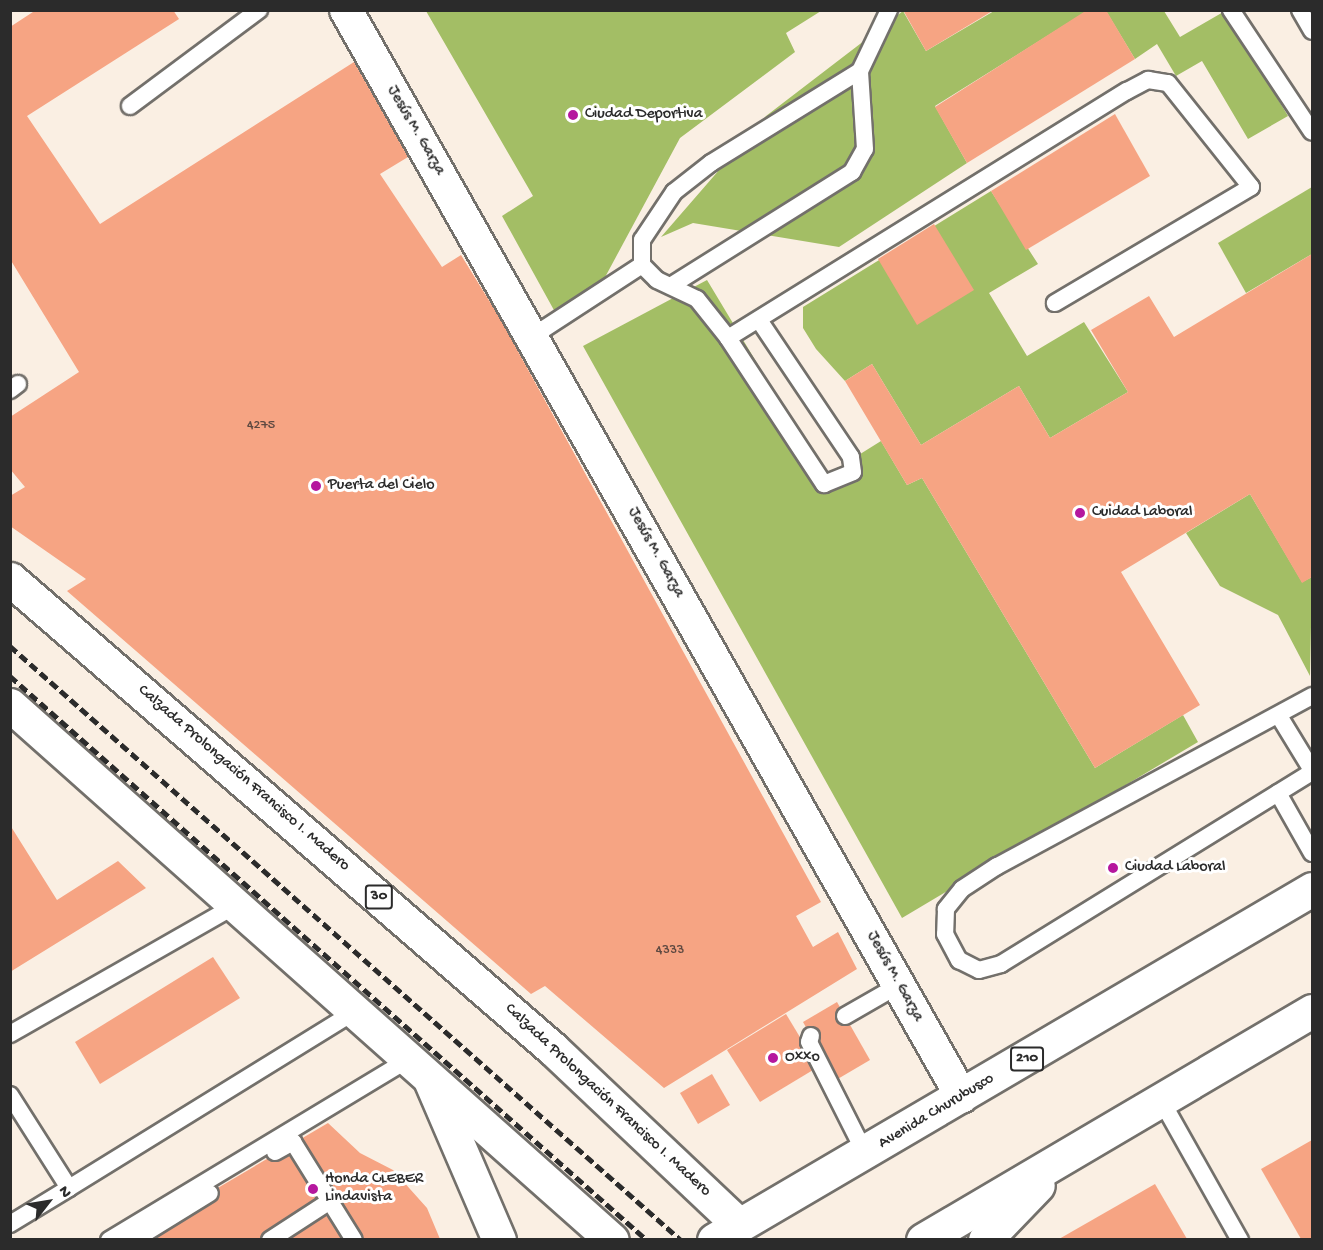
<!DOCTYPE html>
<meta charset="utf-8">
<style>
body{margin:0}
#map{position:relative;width:1323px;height:1250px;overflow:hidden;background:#faefe3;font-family:"Gochi Hand",sans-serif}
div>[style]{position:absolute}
.green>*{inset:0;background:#a3be65}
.building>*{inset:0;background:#f6a483}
.roads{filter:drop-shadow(2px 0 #73706b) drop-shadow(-2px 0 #73706b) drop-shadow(0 2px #73706b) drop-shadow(0 -2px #73706b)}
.service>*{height:16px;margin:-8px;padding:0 8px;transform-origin:8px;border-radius:8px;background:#fff}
.minor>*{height:32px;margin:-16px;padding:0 16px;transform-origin:16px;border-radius:16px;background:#fff}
.primary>*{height:33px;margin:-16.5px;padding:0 16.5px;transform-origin:16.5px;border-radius:16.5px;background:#fff}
.trunk>*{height:33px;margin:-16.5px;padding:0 16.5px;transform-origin:16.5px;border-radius:16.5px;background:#fff}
.rail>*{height:4.5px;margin-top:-2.25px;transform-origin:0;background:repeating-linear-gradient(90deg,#2b2b2b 0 9px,transparent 0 13.5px)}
.dots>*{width:16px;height:16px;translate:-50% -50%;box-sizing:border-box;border:3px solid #fff;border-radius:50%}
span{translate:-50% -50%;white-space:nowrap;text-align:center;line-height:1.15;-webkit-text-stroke:6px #fff;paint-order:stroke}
.number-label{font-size:14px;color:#5e4941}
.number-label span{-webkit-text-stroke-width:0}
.shield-label span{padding:2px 4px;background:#fff;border:2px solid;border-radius:4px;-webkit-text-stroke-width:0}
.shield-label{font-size:15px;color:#2b2b2b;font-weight:700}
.poi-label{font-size:16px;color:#2b2b2b}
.left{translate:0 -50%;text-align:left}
.street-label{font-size:16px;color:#2b2b2b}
.frame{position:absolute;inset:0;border:12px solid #2b2b2b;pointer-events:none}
.north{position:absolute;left:18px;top:1172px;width:60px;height:60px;-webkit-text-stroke:4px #fff;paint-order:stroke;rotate:59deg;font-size:16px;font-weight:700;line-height:24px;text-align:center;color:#2b2b2b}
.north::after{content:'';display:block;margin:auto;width:21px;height:27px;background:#2b2b2b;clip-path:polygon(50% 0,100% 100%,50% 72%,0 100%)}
</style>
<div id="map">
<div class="green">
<i style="clip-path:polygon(426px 11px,821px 11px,786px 33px,795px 52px,680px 138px,603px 281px,555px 312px,502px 216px,533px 196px)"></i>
<i style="clip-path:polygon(903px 11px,926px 51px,994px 11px,1087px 11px,935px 106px,967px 163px,839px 247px,693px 223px,661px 237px,766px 116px)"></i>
<i style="clip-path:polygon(1106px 11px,1164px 11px,1180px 37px,1225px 11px,1288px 116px,1248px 139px,1202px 61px,1176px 76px,1157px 44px,1135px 59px)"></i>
<i style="clip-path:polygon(1312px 187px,1312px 254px,1246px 293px,1218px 243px)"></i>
<i style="clip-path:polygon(991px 191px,1038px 264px,989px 293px,1027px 356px,1084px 322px,1128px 392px,1050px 438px,1019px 386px,921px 445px,872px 364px,845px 381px,816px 349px,803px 328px,803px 307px)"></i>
<i style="clip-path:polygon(707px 280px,825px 476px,881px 441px,907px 485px,922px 478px,1095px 768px,1183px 715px,1198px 742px,902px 918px,583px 346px)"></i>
<i style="clip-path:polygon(1250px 494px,1302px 582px,1312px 577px,1310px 676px,1278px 615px,1220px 586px,1186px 533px)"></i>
</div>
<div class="building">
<i style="clip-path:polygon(36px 10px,173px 10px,179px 19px,27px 116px,100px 224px,354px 62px,408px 157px,380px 174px,442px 267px,461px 255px,498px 315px,821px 902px,796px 916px,813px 947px,838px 932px,857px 969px,664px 1088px,545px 986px,531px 994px,67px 591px,86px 579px,10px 526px,10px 496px,25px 487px,10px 469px,10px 417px,79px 372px,10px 259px,10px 27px)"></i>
<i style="clip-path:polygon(903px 10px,994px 10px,926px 51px)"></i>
<i style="clip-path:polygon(1087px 10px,1106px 10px,1135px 59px,967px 163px,935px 107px)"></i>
<i style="clip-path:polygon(1115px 114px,1150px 176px,1026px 250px,991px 191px)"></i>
<i style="clip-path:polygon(934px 224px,974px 290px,917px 325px,878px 259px)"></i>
<i style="clip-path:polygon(1312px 254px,1312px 577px,1302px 583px,1250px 494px,1121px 572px,1200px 705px,1095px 768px,922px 478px,907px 485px,845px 381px,872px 364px,921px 445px,1019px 386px,1050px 438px,1128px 392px,1091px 330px,1149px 296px,1174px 337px)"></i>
<i style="clip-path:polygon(10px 825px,57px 900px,118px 861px,146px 888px,10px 972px)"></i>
<i style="clip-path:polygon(213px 957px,240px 998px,100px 1084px,75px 1042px)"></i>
<i style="clip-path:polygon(837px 1002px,870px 1060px,836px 1080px,803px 1022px)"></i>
<i style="clip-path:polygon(786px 1014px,818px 1067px,760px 1102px,727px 1050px)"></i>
<i style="clip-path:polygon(712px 1074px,730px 1105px,698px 1124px,680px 1093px)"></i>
<i style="clip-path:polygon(328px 1123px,360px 1153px,393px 1170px,427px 1208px,440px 1239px,131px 1239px)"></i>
<i style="clip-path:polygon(1312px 1140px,1312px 1239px,1301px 1239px,1261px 1169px)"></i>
<i style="clip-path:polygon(1155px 1184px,1187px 1239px,1059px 1239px)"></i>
</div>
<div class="roads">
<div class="service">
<i style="left:1231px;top:10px;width:146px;rotate:56.4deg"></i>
<i style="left:1300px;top:10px;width:24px;rotate:60deg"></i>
<i style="left:130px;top:106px;width:161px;rotate:-36.7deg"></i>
<i style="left:642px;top:265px;width:25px;rotate:-90deg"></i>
<i style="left:642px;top:240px;width:58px;rotate:-56.3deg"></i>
<i style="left:674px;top:192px;width:47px;rotate:-38.1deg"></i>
<i style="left:711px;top:163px;width:175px;rotate:-31.7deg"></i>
<i style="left:672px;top:285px;width:213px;rotate:-32.1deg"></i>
<i style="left:852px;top:172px;width:26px;rotate:-61deg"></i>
<i style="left:865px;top:149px;width:78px;rotate:-93.7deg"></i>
<i style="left:860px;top:71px;width:68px;rotate:-64.6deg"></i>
<i style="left:533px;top:336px;width:130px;rotate:-33.1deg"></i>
<i style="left:642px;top:265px;width:21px;rotate:45deg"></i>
<i style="left:657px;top:280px;width:44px;rotate:25.4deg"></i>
<i style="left:697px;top:299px;width:50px;rotate:51.5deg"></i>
<i style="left:728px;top:338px;width:469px;rotate:-31.8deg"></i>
<i style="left:1127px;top:91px;width:24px;rotate:-28deg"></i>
<i style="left:1148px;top:80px;width:20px;rotate:9deg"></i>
<i style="left:1168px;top:83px;width:133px;rotate:51.4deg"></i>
<i style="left:1251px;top:187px;width:228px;rotate:149.4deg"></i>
<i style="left:728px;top:338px;width:175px;rotate:56.7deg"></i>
<i style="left:824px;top:484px;width:31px;rotate:-22deg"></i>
<i style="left:853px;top:472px;width:15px;rotate:-98deg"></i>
<i style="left:851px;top:457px;width:165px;rotate:-123.9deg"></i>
<i style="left:10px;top:390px;width:10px;rotate:-37deg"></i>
<i style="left:1312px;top:696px;width:358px;rotate:151.6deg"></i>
<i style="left:997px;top:866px;width:42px;rotate:146.7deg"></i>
<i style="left:962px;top:889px;width:26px;rotate:129deg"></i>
<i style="left:946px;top:909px;width:25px;rotate:92deg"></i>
<i style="left:945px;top:934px;width:30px;rotate:62deg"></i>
<i style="left:959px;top:960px;width:22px;rotate:27deg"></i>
<i style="left:979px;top:970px;width:23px;rotate:-15deg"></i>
<i style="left:1001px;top:964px;width:365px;rotate:-31.7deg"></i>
<i style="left:1279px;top:716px;width:63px;rotate:58.6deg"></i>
<i style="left:1278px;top:793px;width:69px;rotate:60.5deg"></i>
<i style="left:845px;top:1016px;width:62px;rotate:-29.9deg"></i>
<i style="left:10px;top:1034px;width:260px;rotate:-29.7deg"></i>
<i style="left:811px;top:1036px;width:6px;rotate:108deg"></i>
<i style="left:809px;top:1042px;width:127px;rotate:63.2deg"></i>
<i style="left:10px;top:1095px;width:110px;rotate:57.6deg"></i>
<i style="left:69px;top:1188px;width:335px;rotate:-31.7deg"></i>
<i style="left:1161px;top:1100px;width:161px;rotate:60.6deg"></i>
<i style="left:275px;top:1152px;width:21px;rotate:-29deg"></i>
<i style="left:293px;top:1142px;width:115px;rotate:58.1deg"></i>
<i style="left:10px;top:1224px;width:69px;rotate:-31.4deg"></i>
<i style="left:109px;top:1240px;width:347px;rotate:-31.1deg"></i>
<i style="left:134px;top:1240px;width:89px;rotate:-31.7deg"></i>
<i style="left:270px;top:1240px;width:72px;rotate:-33deg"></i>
</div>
<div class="minor">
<i style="left:346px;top:10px;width:1249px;rotate:60.46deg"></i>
</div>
<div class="primary">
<i style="left:10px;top:579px;width:718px;rotate:40.88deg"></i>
<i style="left:553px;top:1049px;width:256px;rotate:43.4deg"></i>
<i style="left:10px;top:705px;width:805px;rotate:41.63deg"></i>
</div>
<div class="trunk">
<i style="left:431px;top:1082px;width:172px;rotate:66.7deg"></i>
<i style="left:714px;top:1240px;width:693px;rotate:-30.41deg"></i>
<i style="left:923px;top:1240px;width:451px;rotate:-30.5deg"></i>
<i style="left:985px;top:1240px;width:76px;rotate:-46.1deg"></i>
</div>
</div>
<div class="rail">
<i style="left:10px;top:646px;width:896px;rotate:41.52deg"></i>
<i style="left:10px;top:676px;width:851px;rotate:41.52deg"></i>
</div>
<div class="dots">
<i style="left:573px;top:115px;background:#b5179e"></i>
<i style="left:316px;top:486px;background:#b5179e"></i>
<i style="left:1080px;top:513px;background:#b5179e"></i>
<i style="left:1113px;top:868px;background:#b5179e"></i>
<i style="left:773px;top:1058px;background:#b5179e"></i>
<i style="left:313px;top:1189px;background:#b5179e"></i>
</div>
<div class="number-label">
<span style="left:261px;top:426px">4275</span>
<span style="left:670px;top:951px">4333</span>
</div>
<div class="shield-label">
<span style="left:379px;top:897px">30</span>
<span style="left:1027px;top:1059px">210</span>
</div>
<div class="poi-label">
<span class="left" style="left:585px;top:115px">Ciudad Deportiva</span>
<span class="left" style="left:328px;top:486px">Puerta del Cielo</span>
<span class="left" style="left:1092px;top:513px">Cuidad Laboral</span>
<span class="left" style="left:1125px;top:868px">Ciudad Laboral</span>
<span class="left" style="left:785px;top:1058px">Oxxo</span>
<span class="left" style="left:325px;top:1189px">Honda CLEBER<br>Lindavista</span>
</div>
<div class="street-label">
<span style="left:415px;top:131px;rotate:60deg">Jesús M. Garza</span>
<span style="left:655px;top:553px;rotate:61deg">Jesús M. Garza</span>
<span style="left:243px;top:779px;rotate:41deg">Calzada Prolongación Francisco I. Madero</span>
<span style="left:894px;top:977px;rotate:61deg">Jesús M. Garza</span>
<span style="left:607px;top:1101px;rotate:43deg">Calzada Prolongación Francisco I. Madero</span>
<span style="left:937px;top:1112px;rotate:-31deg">Avenida Churubusco</span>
</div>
<div class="frame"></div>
<div class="north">N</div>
</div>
